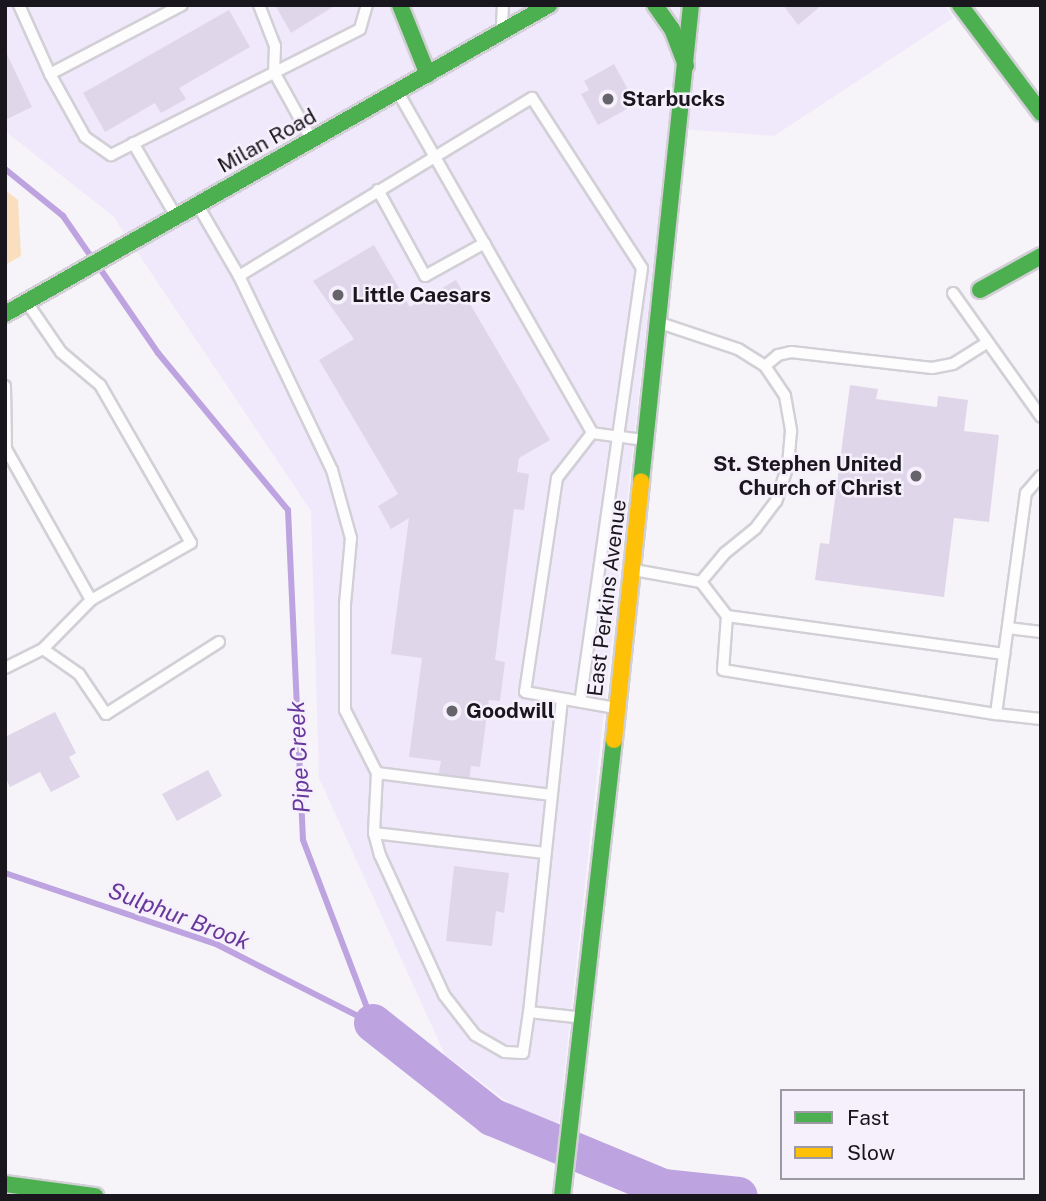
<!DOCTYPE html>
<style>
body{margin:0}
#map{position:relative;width:1046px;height:1201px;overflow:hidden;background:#f6f3f9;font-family:"Public Sans",sans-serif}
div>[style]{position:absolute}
.built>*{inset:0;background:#f0e9fb}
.green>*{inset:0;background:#fadfbe}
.stream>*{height:6px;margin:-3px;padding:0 3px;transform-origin:3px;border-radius:3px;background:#bda3df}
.river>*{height:38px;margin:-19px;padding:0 19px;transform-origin:19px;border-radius:19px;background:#bda3df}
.building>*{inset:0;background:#dfd6ea}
.roads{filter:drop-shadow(2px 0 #d2d0d6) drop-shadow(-2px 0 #d2d0d6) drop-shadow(0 2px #d2d0d6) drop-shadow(0 -2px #d2d0d6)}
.lane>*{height:10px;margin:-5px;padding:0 5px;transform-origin:5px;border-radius:5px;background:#fefdfe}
.fast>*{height:16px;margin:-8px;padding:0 8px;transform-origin:8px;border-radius:8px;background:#4caf50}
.slow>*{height:16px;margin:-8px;padding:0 8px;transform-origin:8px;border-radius:8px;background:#ffc107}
.dots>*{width:19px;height:19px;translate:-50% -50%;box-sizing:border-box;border:4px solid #f5f0fc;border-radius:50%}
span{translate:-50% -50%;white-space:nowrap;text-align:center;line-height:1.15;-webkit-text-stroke:5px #f5f0fc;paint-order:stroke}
.poi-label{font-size:21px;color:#19161d;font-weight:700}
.left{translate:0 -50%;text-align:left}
.right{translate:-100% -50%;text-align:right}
.street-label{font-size:21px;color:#19161d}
.water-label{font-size:23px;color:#69389b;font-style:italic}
.frame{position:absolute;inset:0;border:7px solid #19161d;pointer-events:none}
.legend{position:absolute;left:780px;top:1089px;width:245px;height:91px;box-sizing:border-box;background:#f5f0fc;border:2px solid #9d99a3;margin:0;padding:9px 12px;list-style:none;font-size:21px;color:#19161d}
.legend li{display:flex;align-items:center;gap:14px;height:35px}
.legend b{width:35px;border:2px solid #9d99a3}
</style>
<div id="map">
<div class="built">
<i style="clip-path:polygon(5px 5px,945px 5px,953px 18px,774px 136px,668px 128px,558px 1130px,508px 1102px,445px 1055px,319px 778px,311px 511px,113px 216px,5px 131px)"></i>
</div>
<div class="green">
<i style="clip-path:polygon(5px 190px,18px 200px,21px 256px,5px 265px)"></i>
</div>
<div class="stream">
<i style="left:5px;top:169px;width:75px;rotate:39deg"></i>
<i style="left:63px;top:216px;width:47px;rotate:55.3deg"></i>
<i style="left:101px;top:270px;width:101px;rotate:55.5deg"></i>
<i style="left:158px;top:353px;width:204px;rotate:50.4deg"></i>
<i style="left:288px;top:510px;width:330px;rotate:87.4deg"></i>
<i style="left:303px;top:840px;width:196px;rotate:69.1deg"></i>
<i style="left:5px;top:873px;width:223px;rotate:18.6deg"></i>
<i style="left:216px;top:944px;width:175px;rotate:26.9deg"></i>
</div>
<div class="river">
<i style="left:373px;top:1023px;width:152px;rotate:38.3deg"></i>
<i style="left:492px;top:1117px;width:185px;rotate:22.5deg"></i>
<i style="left:663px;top:1188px;width:76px;rotate:6deg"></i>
</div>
<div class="building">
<i style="clip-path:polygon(275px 5px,336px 5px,291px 33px)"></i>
<i style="clip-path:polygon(783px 5px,822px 5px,798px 25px)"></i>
<i style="clip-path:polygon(229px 10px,250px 47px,179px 88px,186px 99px,161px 113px,155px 103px,105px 132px,83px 93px)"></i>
<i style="clip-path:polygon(5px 50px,32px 107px,5px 120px)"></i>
<i style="clip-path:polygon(614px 64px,636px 104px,598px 125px,581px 94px,589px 90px,584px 81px)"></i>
<i style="clip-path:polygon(374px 245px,410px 307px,456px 280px,550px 440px,519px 458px,517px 472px,529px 474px,524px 510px,514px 509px,495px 660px,505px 662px,500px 701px,489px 700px,480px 767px,471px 766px,469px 782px,438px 778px,441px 761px,409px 757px,422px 658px,391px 654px,409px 518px,391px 529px,378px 506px,398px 494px,319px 360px,354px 339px,313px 281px)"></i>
<i style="clip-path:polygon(850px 385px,878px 389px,876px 399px,937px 407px,938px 396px,968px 400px,964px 431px,999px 435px,989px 522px,954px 518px,944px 597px,815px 580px,820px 543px,829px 544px)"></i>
<i style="clip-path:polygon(55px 712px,76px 753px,69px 757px,80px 777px,51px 792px,40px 772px,10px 787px,5px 777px,5px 737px)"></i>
<i style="clip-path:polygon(208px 770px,222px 796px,177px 821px,162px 794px)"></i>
<i style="clip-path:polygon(454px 866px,509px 873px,504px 913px,496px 911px,492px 946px,446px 941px)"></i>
</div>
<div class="roads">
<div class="lane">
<i style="left:19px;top:5px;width:76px;rotate:65.8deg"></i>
<i style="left:182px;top:5px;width:149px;rotate:152.4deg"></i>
<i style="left:50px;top:74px;width:72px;rotate:60.9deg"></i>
<i style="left:85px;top:137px;width:32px;rotate:35deg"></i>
<i style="left:111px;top:155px;width:279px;rotate:-26.8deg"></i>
<i style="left:360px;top:29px;width:25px;rotate:-74deg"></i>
<i style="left:259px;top:5px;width:44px;rotate:68.7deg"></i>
<i style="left:275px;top:46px;width:26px;rotate:92deg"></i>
<i style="left:274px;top:72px;width:74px;rotate:61deg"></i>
<i style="left:502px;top:24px;width:19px;rotate:-87deg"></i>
<i style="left:399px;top:94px;width:390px;rotate:60.3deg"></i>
<i style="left:592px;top:433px;width:52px;rotate:7.7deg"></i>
<i style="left:133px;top:143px;width:81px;rotate:59.6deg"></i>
<i style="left:378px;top:190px;width:98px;rotate:61.3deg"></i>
<i style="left:425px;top:276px;width:68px;rotate:-28.8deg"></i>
<i style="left:200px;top:209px;width:78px;rotate:59.8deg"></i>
<i style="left:239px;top:276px;width:343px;rotate:-31.3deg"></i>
<i style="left:532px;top:98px;width:202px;rotate:57.1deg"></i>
<i style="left:642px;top:268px;width:438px;rotate:98.1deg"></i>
<i style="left:239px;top:276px;width:215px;rotate:64.4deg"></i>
<i style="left:332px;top:470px;width:71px;rotate:74.4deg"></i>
<i style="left:351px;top:538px;width:66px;rotate:95.2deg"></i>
<i style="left:345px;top:604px;width:106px;rotate:90deg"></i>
<i style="left:345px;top:710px;width:71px;rotate:63.1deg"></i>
<i style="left:377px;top:773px;width:174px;rotate:7.2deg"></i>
<i style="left:953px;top:293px;width:152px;rotate:54.6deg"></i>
<i style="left:660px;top:323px;width:82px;rotate:18.4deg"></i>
<i style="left:738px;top:349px;width:32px;rotate:32deg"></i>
<i style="left:765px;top:366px;width:36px;rotate:56deg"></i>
<i style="left:785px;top:396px;width:36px;rotate:80deg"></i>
<i style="left:791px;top:431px;width:34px;rotate:95deg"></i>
<i style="left:788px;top:465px;width:38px;rotate:108deg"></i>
<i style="left:776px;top:501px;width:34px;rotate:127deg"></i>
<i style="left:756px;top:528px;width:40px;rotate:141deg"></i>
<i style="left:725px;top:553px;width:38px;rotate:130deg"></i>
<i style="left:701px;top:582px;width:43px;rotate:52.6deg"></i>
<i style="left:727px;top:616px;width:54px;rotate:94.2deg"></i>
<i style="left:723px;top:670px;width:277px;rotate:9.2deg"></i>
<i style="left:996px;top:714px;width:223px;rotate:-82.3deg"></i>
<i style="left:1026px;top:493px;width:23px;rotate:-49deg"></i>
<i style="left:765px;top:366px;width:17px;rotate:-40deg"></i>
<i style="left:778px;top:355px;width:13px;rotate:-13deg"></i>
<i style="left:791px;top:352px;width:142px;rotate:6.5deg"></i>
<i style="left:932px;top:368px;width:21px;rotate:-11deg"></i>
<i style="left:953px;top:364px;width:41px;rotate:-32.2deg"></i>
<i style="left:5px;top:386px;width:63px;rotate:89.1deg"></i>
<i style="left:6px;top:449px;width:173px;rotate:60.6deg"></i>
<i style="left:91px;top:600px;width:115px;rotate:-29.7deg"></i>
<i style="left:191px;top:543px;width:182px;rotate:-119.9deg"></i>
<i style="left:100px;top:385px;width:51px;rotate:-139.8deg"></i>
<i style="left:61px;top:352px;width:58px;rotate:-124.5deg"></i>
<i style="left:592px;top:433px;width:57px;rotate:127.9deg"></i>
<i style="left:557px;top:478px;width:216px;rotate:98.5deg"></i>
<i style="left:525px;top:692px;width:92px;rotate:10deg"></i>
<i style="left:634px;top:570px;width:68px;rotate:10.2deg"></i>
<i style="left:727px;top:616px;width:280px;rotate:7.8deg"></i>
<i style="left:1008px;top:628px;width:33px;rotate:7deg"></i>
<i style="left:43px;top:649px;width:44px;rotate:34.8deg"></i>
<i style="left:79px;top:674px;width:48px;rotate:56deg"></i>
<i style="left:106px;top:714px;width:134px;rotate:-32.5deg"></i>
<i style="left:5px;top:668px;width:42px;rotate:-26.6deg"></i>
<i style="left:43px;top:649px;width:69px;rotate:-45.6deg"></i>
<i style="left:562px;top:699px;width:315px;rotate:96deg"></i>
<i style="left:529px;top:1012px;width:56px;rotate:6.1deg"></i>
<i style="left:996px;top:714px;width:45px;rotate:6.3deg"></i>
<i style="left:377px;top:773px;width:60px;rotate:92.9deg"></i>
<i style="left:374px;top:833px;width:23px;rotate:75deg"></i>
<i style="left:380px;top:855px;width:154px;rotate:65.4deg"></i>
<i style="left:444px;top:995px;width:51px;rotate:52.2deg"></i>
<i style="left:475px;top:1035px;width:34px;rotate:30deg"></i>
<i style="left:505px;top:1052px;width:18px;rotate:3deg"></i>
<i style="left:523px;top:1053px;width:41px;rotate:-81.7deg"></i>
<i style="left:374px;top:833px;width:172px;rotate:6.7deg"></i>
</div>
<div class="fast">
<i style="left:400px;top:5px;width:75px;rotate:68.2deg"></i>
<i style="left:655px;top:5px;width:29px;rotate:55deg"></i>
<i style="left:672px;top:29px;width:39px;rotate:69deg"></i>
<i style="left:960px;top:5px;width:135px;rotate:53.1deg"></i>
<i style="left:980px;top:290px;width:70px;rotate:-29.1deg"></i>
<i style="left:5px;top:314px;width:626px;rotate:-29.6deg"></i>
<i style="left:641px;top:481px;width:479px;rotate:-84deg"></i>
<i style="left:5px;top:1184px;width:91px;rotate:7.6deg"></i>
<i style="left:562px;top:1196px;width:459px;rotate:-83.5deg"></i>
</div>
<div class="slow">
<i style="left:614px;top:740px;width:260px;rotate:-84deg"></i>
</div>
</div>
<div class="dots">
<i style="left:608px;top:99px;background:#66636a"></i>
<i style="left:338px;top:295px;background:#66636a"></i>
<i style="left:916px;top:476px;background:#66636a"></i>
<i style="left:452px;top:711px;background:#66636a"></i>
</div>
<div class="poi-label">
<span class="left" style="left:622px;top:99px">Starbucks</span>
<span class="left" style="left:352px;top:295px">Little Caesars</span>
<span class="right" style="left:902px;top:476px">St. Stephen United<br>Church of Christ</span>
<span class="left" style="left:466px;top:711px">Goodwill</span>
</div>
<div class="street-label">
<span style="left:267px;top:141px;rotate:-29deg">Milan Road</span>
<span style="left:607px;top:598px;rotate:-83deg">East Perkins Avenue</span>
</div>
<div class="water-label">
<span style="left:299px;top:757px;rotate:-93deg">Pipe Creek</span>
<span style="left:179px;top:916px;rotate:21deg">Sulphur Brook</span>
</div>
<div class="frame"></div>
<ul class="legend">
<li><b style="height:9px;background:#4caf50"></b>Fast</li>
<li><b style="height:9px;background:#ffc107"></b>Slow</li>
</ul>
</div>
